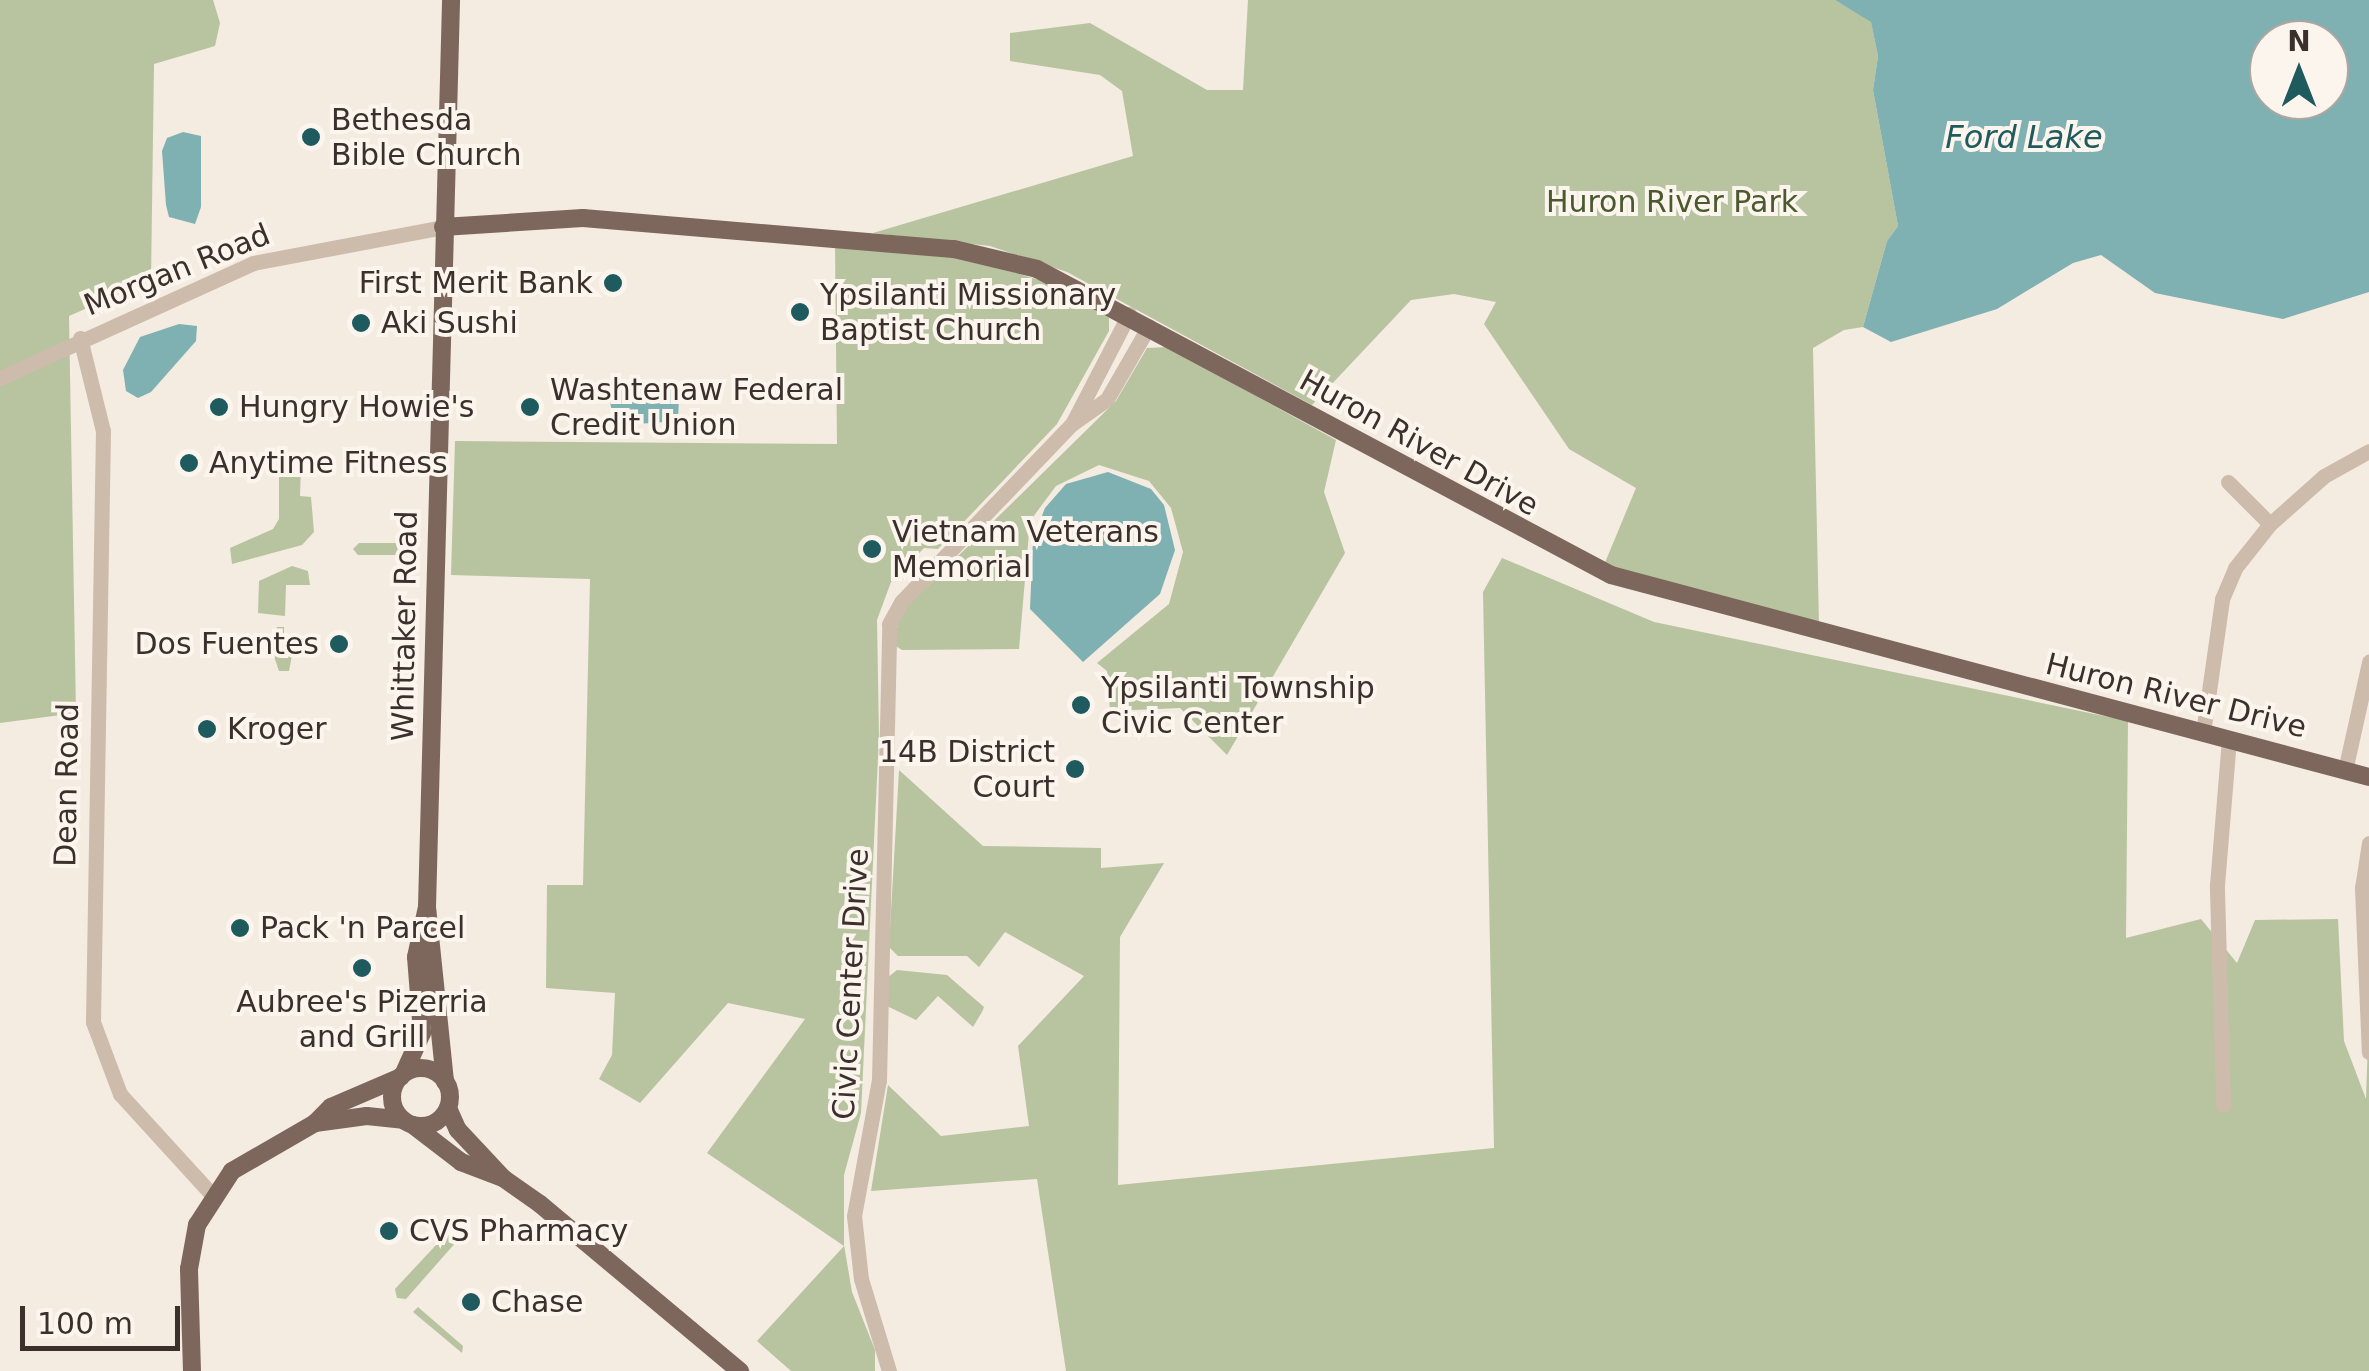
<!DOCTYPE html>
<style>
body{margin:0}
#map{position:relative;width:2369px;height:1371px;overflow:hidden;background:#f4ebe1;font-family:"DejaVu Sans",sans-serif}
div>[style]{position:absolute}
.green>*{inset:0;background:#b8c4a0}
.water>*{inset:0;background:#7fb0b2}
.minor>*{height:15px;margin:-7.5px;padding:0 7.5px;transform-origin:7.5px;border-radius:7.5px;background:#cdbbac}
.major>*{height:18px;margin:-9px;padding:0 9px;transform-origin:9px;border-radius:9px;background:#7d675c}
.major>.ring{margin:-9px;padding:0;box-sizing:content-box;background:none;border:18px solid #7d675c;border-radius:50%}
.dots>*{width:28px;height:28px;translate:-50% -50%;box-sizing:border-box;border:5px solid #fbf5ee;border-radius:50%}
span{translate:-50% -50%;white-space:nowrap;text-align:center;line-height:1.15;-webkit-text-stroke:8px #fbf5ee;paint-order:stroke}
.poi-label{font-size:30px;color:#3b302b}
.left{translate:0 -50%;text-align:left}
.right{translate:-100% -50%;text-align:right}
.park-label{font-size:30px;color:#4a5a2e}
.street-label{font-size:30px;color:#3b302b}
.water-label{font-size:32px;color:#1f5a5e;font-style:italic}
.north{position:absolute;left:2249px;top:20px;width:100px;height:100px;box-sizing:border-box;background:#fbf5ee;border:2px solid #aea6a0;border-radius:50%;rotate:0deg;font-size:28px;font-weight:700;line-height:40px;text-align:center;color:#3b302b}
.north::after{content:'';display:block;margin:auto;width:35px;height:45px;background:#1f5a5e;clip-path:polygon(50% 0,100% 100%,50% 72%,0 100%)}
.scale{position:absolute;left:20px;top:1306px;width:160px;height:45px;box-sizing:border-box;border:5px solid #3b302b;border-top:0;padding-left:12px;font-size:30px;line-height:35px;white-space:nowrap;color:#3b302b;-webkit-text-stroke:8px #fbf5ee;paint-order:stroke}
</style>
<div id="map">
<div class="green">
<i style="clip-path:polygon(0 0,213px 0,220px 23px,215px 46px,154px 64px,151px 280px,69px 316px,76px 713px,0 723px)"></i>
<i style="clip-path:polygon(1248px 0,1835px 0,1871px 21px,1878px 56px,1873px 90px,1898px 226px,1887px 241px,1863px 327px,1844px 330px,1813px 348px,1819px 625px,1604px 565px,1636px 488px,1569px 449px,1484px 324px,1496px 302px,1454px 294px,1411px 300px,1312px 405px,1067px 272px,990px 246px,873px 233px,1133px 156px,1122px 91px,1100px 75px,1010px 61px,1010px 33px,1090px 23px,1207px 90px,1243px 90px)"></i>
<i style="clip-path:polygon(835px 245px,954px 254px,1039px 280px,1109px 318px,1109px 331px,1057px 424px,938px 549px,924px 548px,891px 582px,877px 620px,879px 737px,861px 1113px,844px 1175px,844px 1245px,852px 1292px,875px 1350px,875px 1371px,791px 1371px,757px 1341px,844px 1246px,707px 1153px,805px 1019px,728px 1003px,640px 1103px,599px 1079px,612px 1055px,615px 993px,546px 988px,547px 885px,583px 885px,590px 579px,451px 575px,455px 441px,837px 444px)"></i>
<i style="clip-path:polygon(1167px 347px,1336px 440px,1324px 492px,1345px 553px,1227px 755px,1180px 708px,1110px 711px,1107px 671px,1097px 663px,1169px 604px,1183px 552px,1171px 508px,1149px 481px,1099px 465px,1056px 486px,1030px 521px,1019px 649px,902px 650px,893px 644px,901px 612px,1116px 401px,1147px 348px)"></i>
<i style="clip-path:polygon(286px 455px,310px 460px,311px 465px,301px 465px,300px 496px,311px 497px,314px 532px,302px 545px,232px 564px,230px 548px,273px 529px,279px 519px,279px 468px)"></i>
<i style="clip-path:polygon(359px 543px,405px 543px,407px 548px,403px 555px,358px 555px,353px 549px)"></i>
<i style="clip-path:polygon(1502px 558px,1654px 622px,2128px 721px,2126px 938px,2201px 919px,2237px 963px,2255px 920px,2338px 919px,2344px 1041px,2366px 1099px,2369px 1012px,2369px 1371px,1066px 1371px,1037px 1179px,871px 1191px,888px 1085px,941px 1136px,1029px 1126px,1018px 1046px,1084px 976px,1005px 932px,979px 967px,967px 956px,898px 956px,889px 947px,899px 770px,983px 846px,1101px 848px,1101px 868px,1164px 863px,1120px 937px,1118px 1185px,1494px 1148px,1483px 592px)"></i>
<i style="clip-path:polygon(292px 566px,308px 571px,310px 585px,286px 585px,285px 616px,258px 613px,259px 581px)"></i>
<i style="clip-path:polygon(277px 627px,284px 627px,284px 648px,293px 650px,289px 671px,279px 671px,269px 642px)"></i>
<i style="clip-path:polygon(897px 970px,947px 975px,984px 1007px,982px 1012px,973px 1027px,938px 996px,916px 1020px,887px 1006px,887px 978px)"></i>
<i style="clip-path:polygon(450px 1230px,464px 1233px,406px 1299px,397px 1298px,395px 1289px)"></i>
<i style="clip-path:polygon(418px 1307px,463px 1346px,462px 1353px,413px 1312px)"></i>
</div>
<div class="water">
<i style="clip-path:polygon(evenodd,1835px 0,2369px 0,2369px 292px,2283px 319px,2155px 293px,2101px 255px,2073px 263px,1997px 309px,1891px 342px,1863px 327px,1887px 241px,1898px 226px,1873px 90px,1878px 56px,1871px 22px,1835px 0,2269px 40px,2329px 40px,2329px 100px,2269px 100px,2269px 40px)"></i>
<i style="clip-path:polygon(183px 132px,201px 136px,201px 207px,195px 224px,169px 217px,166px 205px,162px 151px,167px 138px)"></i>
<i style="clip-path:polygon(179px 324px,197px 326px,196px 341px,151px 392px,138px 398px,126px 391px,123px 370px,140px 337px)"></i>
<i style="clip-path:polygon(665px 382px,679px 396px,678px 421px,637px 424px,613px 417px,607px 387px,614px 383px)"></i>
<i style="clip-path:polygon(1108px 472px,1151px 489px,1164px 505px,1175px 550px,1160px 594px,1083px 662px,1030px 609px,1033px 539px,1045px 508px,1066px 484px)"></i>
</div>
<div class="minor">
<i style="left:80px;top:338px;width:96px;rotate:76.1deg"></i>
<i style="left:103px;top:431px;width:591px;rotate:90.97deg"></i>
<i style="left:93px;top:1022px;width:77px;rotate:69.4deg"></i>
<i style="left:120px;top:1094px;width:138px;rotate:47.6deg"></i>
<i style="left:0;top:378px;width:278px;rotate:-24.4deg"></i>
<i style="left:253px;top:263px;width:193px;rotate:-10.7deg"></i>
<i style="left:1072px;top:424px;width:124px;rotate:-62.6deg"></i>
<i style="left:2228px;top:482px;width:59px;rotate:45deg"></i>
<i style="left:2203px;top:733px;width:135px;rotate:-81.9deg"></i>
<i style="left:2222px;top:599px;width:34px;rotate:-67deg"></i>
<i style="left:2235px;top:568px;width:56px;rotate:-51.5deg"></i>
<i style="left:2270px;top:524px;width:72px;rotate:-41.6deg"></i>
<i style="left:2324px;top:476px;width:51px;rotate:-29.1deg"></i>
<i style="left:2346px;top:766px;width:107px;rotate:-77.5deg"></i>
<i style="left:2369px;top:843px;width:46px;rotate:98.8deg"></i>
<i style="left:2362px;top:888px;width:164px;rotate:87.6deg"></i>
<i style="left:2223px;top:1105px;width:220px;rotate:-91.6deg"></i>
<i style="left:2217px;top:885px;width:146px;rotate:-85.3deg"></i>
<i style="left:889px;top:1371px;width:96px;rotate:-106.9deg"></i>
<i style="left:861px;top:1279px;width:63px;rotate:-96.3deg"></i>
<i style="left:854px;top:1216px;width:138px;rotate:-79.6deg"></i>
<i style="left:879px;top:1080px;width:456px;rotate:-88.7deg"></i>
<i style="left:889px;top:624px;width:26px;rotate:-61deg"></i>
<i style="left:902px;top:601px;width:245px;rotate:-46.2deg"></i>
<i style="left:1072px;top:424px;width:43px;rotate:-35.5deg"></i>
<i style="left:1107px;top:399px;width:84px;rotate:-60.1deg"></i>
</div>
<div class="major">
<i style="left:443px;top:227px;width:140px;rotate:-3.7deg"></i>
<i style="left:583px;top:218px;width:372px;rotate:4.8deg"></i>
<i style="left:954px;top:249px;width:85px;rotate:13.5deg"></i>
<i style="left:1037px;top:269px;width:650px;rotate:28.06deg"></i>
<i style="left:1611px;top:575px;width:784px;rotate:14.92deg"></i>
<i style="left:427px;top:907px;width:176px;rotate:84.1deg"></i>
<i class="ring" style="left:392px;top:1068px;width:40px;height:40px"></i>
<i style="left:404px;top:1073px;width:44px;rotate:-65.8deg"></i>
<i style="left:422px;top:1033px;width:76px;rotate:-94.5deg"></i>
<i style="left:416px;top:957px;width:51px;rotate:-77.6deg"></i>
<i style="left:427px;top:907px;width:907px;rotate:-88.48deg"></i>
<i style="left:448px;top:1108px;width:24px;rotate:66deg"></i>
<i style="left:458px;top:1130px;width:66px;rotate:46.8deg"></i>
<i style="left:315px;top:1123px;width:23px;rotate:-45deg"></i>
<i style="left:331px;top:1107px;width:76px;rotate:-23.2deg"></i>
<i style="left:413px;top:1125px;width:61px;rotate:37.6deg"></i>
<i style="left:461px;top:1162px;width:45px;rotate:20.9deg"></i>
<i style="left:503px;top:1178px;width:45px;rotate:35.1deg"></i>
<i style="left:540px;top:1204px;width:261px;rotate:39.9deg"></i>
<i style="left:192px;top:1371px;width:102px;rotate:-91.7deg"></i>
<i style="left:189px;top:1269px;width:45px;rotate:-79.7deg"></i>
<i style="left:197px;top:1225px;width:64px;rotate:-57.1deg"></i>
<i style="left:232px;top:1171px;width:96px;rotate:-30deg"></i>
<i style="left:315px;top:1123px;width:52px;rotate:-7.7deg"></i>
<i style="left:367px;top:1116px;width:36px;rotate:6deg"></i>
</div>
<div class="dots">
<i style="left:311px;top:137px;background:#1f5a5e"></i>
<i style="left:613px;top:283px;background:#1f5a5e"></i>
<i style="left:800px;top:312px;background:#1f5a5e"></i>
<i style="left:361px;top:323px;background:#1f5a5e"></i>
<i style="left:219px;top:407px;background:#1f5a5e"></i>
<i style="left:530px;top:407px;background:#1f5a5e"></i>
<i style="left:189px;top:463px;background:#1f5a5e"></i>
<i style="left:872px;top:549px;background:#1f5a5e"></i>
<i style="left:339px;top:644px;background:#1f5a5e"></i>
<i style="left:1081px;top:705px;background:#1f5a5e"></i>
<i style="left:207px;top:729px;background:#1f5a5e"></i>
<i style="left:1075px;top:769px;background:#1f5a5e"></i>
<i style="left:240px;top:928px;background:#1f5a5e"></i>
<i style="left:362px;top:968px;background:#1f5a5e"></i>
<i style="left:389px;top:1231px;background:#1f5a5e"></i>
<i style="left:471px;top:1302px;background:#1f5a5e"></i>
</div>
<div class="poi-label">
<span class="left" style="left:331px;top:137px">Bethesda<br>Bible Church</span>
<span class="right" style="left:593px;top:283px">First Merit Bank</span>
<span class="left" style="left:820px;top:312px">Ypsilanti Missionary<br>Baptist Church</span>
<span class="left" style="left:381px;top:323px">Aki Sushi</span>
<span class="left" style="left:550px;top:407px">Washtenaw Federal<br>Credit Union</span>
<span class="left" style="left:239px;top:407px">Hungry Howie's</span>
<span class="left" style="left:209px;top:463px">Anytime Fitness</span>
<span class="left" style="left:892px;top:549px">Vietnam Veterans<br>Memorial</span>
<span class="right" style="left:319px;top:644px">Dos Fuentes</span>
<span class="left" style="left:1101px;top:705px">Ypsilanti Township<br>Civic Center</span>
<span class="left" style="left:227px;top:729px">Kroger</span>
<span class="right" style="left:1055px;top:769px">14B District<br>Court</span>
<span class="left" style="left:260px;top:928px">Pack 'n Parcel</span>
<span style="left:362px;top:1019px">Aubree's Pizerria<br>and Grill</span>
<span class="left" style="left:409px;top:1231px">CVS Pharmacy</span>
<span class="left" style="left:491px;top:1302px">Chase</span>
</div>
<div class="park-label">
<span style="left:1672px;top:202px">Huron River Park</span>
</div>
<div class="street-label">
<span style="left:177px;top:270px;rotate:-22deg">Morgan Road</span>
<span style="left:1419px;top:443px;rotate:29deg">Huron River Drive</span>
<span style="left:405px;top:626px;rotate:-89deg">Whittaker Road</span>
<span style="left:2176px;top:696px;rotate:14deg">Huron River Drive</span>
<span style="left:67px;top:785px;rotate:-89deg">Dean Road</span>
<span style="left:851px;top:984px;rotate:-87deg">Civic Center Drive</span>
</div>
<div class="water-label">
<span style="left:2024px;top:137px">Ford Lake</span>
</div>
<div class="north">N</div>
<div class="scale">100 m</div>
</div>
